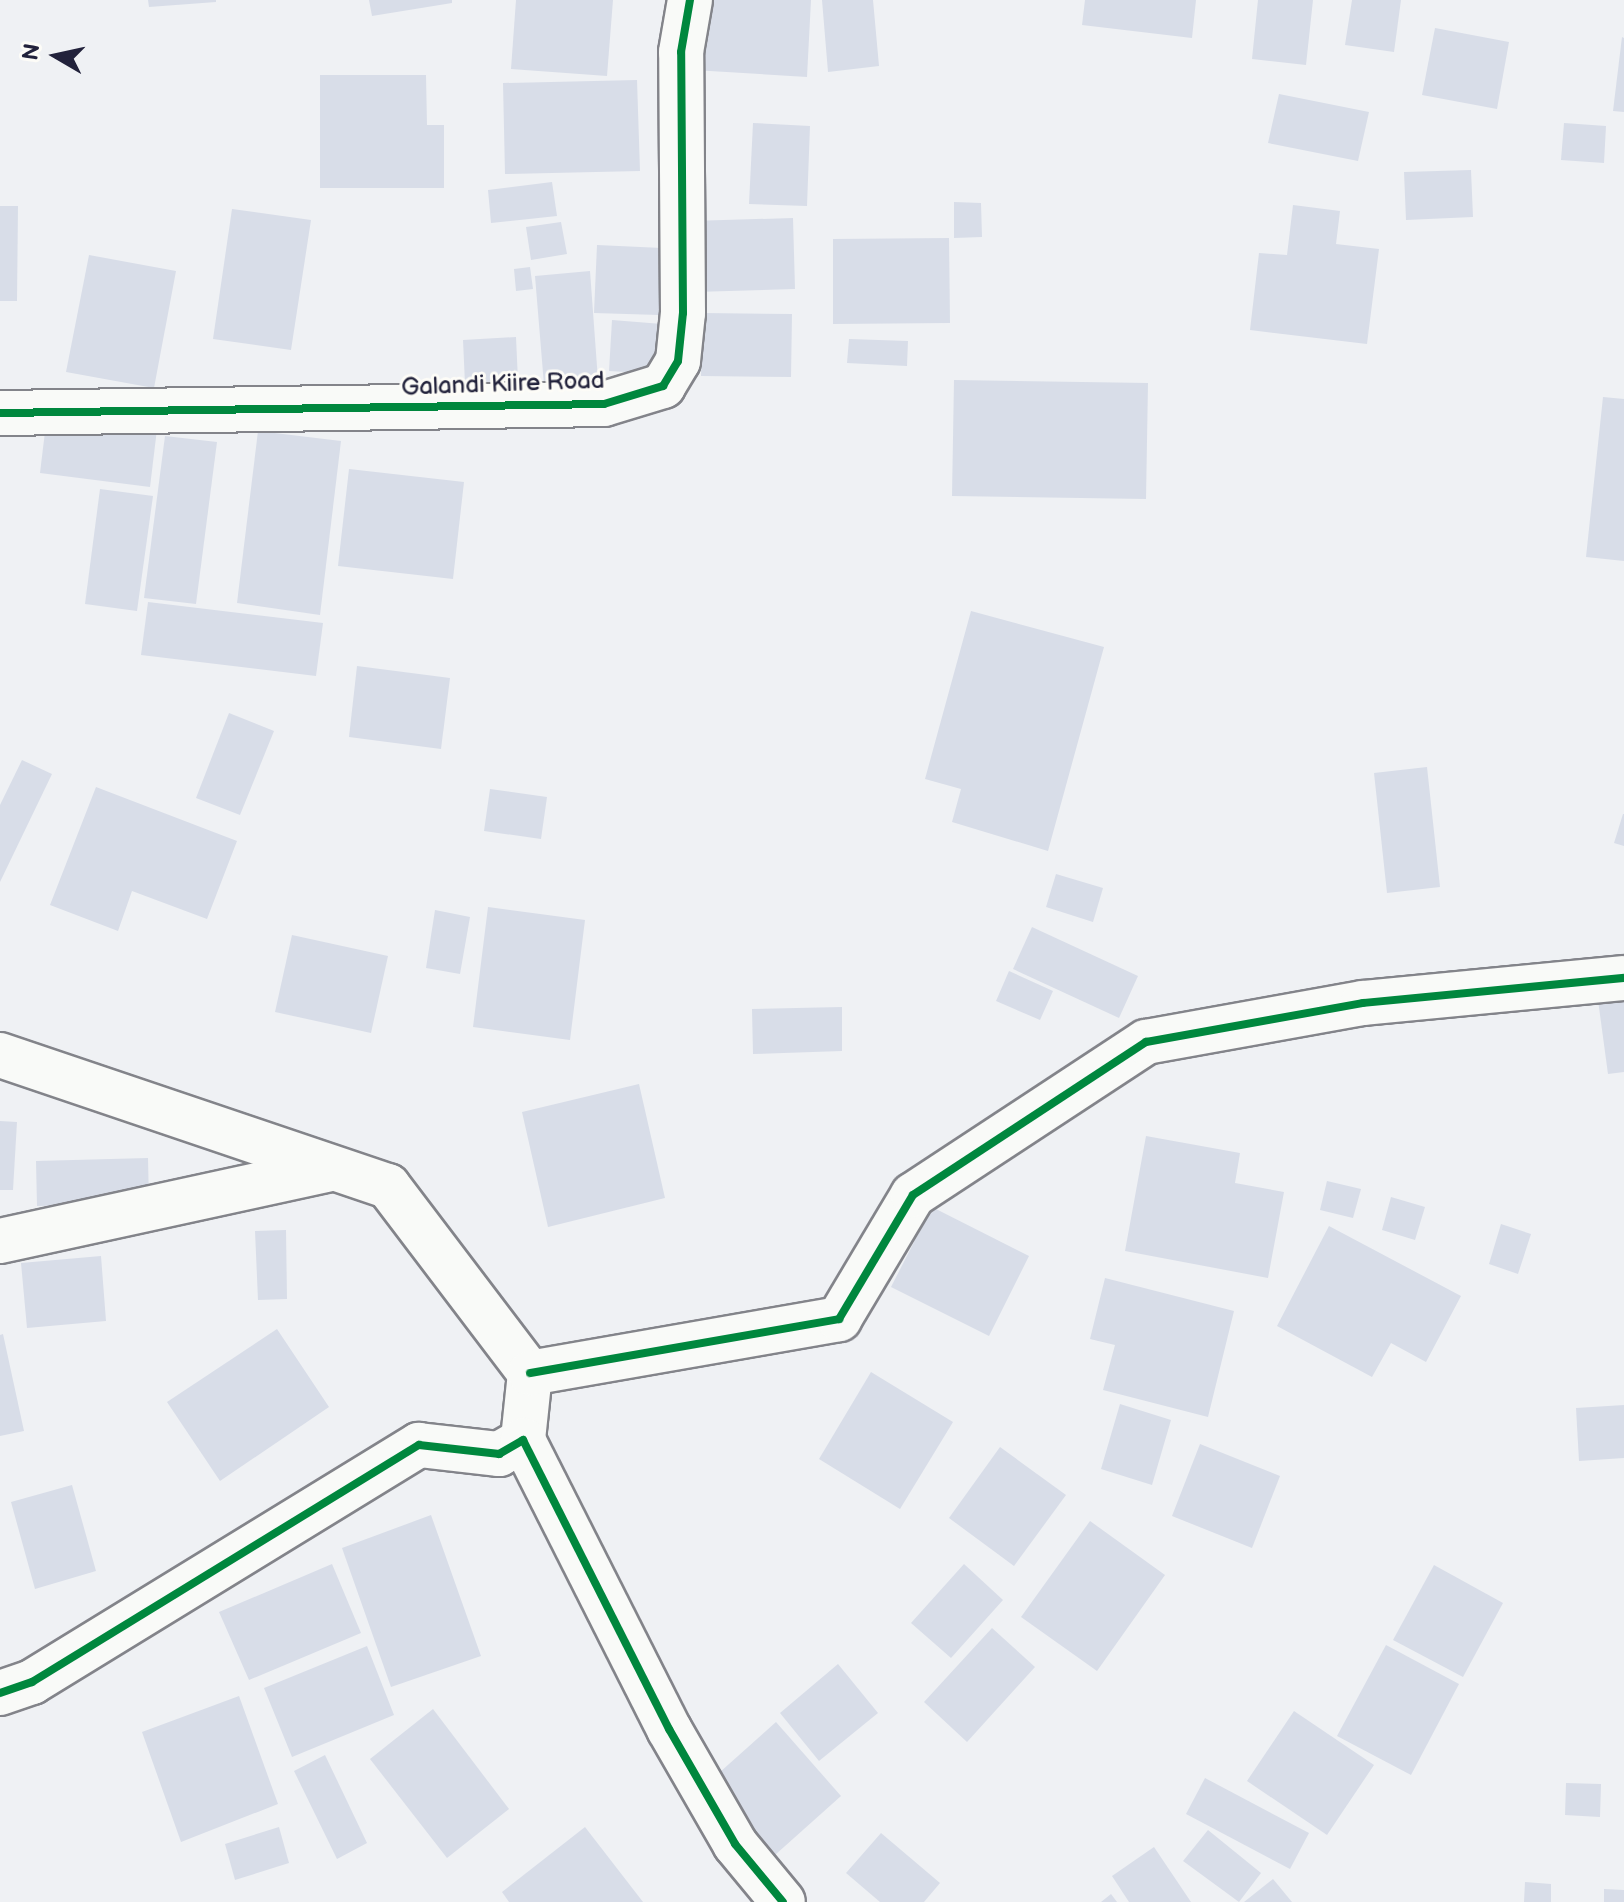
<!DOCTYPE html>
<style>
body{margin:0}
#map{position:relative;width:1624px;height:1902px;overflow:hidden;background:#eff1f4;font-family:"Balsamiq Sans",sans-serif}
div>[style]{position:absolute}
.building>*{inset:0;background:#d8dde8}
.roads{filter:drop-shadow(2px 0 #83848a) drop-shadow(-2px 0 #83848a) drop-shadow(0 2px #83848a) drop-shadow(0 -2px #83848a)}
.minor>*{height:44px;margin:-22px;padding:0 22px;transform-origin:22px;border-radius:22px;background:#f9faf8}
.cycleway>*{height:8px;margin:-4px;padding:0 4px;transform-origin:4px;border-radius:4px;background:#00873e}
span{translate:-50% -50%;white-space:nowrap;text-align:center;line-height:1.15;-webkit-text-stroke:6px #fdfcf7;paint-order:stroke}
.street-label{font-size:24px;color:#22223b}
.north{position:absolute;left:16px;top:16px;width:80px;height:80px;-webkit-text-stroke:6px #fdfcf7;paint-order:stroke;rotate:279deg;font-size:22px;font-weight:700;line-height:32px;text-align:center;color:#22223b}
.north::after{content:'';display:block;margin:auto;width:28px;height:36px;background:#22223b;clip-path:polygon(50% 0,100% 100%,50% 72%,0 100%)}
</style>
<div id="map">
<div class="building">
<i style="clip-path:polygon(148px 0,216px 0,216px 2px,149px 7px)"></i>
<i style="clip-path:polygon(369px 0,452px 0,452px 3px,372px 16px)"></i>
<i style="clip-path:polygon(516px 0,613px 0,607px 76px,511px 69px)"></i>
<i style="clip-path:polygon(697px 0,811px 0,807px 77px,693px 70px)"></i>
<i style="clip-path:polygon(822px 0,873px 0,879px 66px,828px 72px)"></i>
<i style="clip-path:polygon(1085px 0,1196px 0,1192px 38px,1082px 25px)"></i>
<i style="clip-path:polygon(1258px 0,1313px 0,1306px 65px,1252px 59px)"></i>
<i style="clip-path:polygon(1352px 0,1401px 0,1394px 52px,1345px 45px)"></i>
<i style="clip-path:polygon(1435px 28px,1509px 42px,1497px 109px,1422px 95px)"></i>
<i style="clip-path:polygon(1622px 37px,1624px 38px,1624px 112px,1613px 111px)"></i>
<i style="clip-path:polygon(320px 75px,426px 75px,427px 125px,444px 125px,444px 188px,320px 188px)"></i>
<i style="clip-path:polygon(637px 80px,640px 171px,505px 174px,503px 83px)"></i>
<i style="clip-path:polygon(1279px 94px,1369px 112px,1358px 161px,1268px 143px)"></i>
<i style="clip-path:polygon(753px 123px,810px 126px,807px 206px,749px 204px)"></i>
<i style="clip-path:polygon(1564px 123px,1606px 126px,1604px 163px,1561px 160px)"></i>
<i style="clip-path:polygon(1471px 170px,1473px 217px,1406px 220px,1404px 172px)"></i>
<i style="clip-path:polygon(552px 182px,557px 216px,491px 223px,488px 190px)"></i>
<i style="clip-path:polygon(954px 202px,981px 203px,982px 237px,954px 238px)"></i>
<i style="clip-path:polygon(1293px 205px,1340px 211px,1336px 244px,1379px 249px,1367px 344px,1250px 330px,1259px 253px,1287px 255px)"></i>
<i style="clip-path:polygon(0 206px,18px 206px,17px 301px,0 301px)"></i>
<i style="clip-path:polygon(232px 209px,311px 220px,291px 350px,213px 339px)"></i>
<i style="clip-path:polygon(793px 218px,795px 289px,694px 292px,691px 221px)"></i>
<i style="clip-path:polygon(561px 222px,567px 254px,531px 260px,526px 227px)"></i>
<i style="clip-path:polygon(949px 238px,950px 323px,833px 324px,833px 239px)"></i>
<i style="clip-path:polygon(597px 245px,662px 248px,659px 315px,594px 313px)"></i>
<i style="clip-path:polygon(89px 255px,176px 271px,154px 388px,66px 372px)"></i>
<i style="clip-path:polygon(530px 267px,533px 289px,516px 291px,514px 269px)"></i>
<i style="clip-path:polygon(590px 271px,598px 380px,544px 385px,535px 276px)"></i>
<i style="clip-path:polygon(702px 313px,792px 314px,791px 377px,701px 376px)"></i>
<i style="clip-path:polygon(612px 320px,662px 324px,659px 374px,609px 371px)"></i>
<i style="clip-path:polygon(516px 337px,518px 381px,465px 384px,463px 340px)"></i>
<i style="clip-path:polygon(849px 339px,908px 341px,907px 366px,847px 363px)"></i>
<i style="clip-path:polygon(954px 380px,1148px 383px,1146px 499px,952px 496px)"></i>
<i style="clip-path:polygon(1603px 397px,1624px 399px,1624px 561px,1586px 557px)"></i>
<i style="clip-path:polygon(47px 415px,157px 429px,150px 487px,40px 473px)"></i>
<i style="clip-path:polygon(258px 431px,341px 441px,320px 615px,237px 603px)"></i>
<i style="clip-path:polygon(165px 436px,217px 442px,196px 604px,144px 598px)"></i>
<i style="clip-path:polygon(349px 469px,464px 482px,453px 579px,338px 566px)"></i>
<i style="clip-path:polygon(100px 489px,153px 496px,137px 611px,85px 604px)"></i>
<i style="clip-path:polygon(148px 602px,323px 623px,316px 676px,141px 655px)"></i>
<i style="clip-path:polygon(971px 611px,1104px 647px,1048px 851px,952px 822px,961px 789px,925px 779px)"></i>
<i style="clip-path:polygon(357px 666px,450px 678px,441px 749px,349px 737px)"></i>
<i style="clip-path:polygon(229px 713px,274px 731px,240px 815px,196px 798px)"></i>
<i style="clip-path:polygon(22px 760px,52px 774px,0 882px,0 805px)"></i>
<i style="clip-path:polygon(1427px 767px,1440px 887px,1387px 893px,1374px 773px)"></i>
<i style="clip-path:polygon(96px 787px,237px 841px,207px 919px,132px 891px,118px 931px,50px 905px)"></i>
<i style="clip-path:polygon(490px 789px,547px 797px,541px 839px,484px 831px)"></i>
<i style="clip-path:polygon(1623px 814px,1624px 814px,1624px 846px,1614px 843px)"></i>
<i style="clip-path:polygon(1056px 874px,1103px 888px,1093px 922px,1046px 907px)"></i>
<i style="clip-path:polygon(488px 907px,585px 920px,570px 1040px,473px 1027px)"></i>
<i style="clip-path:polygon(435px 910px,470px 917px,460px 974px,426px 968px)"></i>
<i style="clip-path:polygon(1032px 927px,1138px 976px,1119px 1018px,1013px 969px)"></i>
<i style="clip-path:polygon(292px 935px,388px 956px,371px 1033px,275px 1012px)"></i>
<i style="clip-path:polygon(1009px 971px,1053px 991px,1040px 1020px,996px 1001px)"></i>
<i style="clip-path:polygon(1624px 996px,1624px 1072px,1608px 1074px,1598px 1000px)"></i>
<i style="clip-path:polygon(842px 1007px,842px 1051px,753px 1054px,752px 1009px)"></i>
<i style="clip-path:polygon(639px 1084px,665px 1198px,548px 1227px,522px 1112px)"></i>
<i style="clip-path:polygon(0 1121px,17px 1122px,13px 1190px,0 1190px)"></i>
<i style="clip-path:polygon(1146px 1136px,1240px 1153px,1235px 1183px,1284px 1192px,1268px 1278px,1125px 1251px)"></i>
<i style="clip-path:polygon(148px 1158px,149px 1203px,37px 1206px,36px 1161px)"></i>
<i style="clip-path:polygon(1327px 1181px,1361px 1189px,1353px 1218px,1320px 1210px)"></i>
<i style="clip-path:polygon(1391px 1197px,1425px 1207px,1415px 1240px,1382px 1230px)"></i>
<i style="clip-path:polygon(932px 1207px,1029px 1256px,989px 1336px,891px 1287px)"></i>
<i style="clip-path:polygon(1501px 1224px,1531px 1234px,1518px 1274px,1489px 1264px)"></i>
<i style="clip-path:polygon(1329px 1226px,1461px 1296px,1426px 1362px,1391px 1343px,1372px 1377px,1277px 1326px)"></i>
<i style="clip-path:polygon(286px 1230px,287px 1299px,258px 1300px,255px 1231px)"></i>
<i style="clip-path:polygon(101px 1256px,106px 1321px,27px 1328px,21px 1263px)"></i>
<i style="clip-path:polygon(1105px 1278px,1234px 1311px,1208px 1417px,1103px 1390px,1115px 1345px,1090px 1339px)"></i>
<i style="clip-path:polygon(277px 1329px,329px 1407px,220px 1481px,167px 1402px)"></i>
<i style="clip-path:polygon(3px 1334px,24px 1431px,0 1436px,0 1335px)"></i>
<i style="clip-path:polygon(871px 1372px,953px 1422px,900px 1509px,819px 1459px)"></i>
<i style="clip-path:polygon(1120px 1404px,1171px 1420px,1152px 1485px,1101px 1469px)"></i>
<i style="clip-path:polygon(1624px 1405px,1624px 1458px,1579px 1461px,1576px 1408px)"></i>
<i style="clip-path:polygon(1200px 1444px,1280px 1476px,1252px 1548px,1172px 1516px)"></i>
<i style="clip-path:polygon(1000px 1447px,1066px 1495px,1014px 1566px,949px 1518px)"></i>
<i style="clip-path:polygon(72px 1485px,96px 1571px,35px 1589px,11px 1502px)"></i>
<i style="clip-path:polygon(431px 1515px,481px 1656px,391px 1687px,342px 1548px)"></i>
<i style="clip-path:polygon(1090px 1521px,1165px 1575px,1097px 1671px,1021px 1617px)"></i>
<i style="clip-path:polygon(332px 1564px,361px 1633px,249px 1680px,219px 1612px)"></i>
<i style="clip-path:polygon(964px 1564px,1003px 1600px,951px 1658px,911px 1623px)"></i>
<i style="clip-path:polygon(1434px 1565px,1503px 1603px,1463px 1677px,1393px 1640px)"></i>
<i style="clip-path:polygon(992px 1628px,1035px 1667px,967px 1742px,924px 1702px)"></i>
<i style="clip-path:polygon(1386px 1645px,1459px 1684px,1411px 1775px,1337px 1736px)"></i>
<i style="clip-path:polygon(367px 1646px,394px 1715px,292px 1757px,264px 1688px)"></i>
<i style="clip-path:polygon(838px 1664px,878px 1713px,819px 1761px,780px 1713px)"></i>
<i style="clip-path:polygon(239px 1696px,278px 1804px,181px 1842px,142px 1732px)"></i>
<i style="clip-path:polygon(433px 1709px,509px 1809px,447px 1858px,370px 1759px)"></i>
<i style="clip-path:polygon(1294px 1711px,1374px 1765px,1327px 1835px,1247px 1781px)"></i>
<i style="clip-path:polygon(776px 1722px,841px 1796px,775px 1855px,710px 1781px)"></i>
<i style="clip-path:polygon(325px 1755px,367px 1843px,337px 1859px,294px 1771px)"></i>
<i style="clip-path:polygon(1205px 1778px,1309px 1833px,1290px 1869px,1186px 1814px)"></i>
<i style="clip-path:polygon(1566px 1783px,1601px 1784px,1600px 1817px,1565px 1815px)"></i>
<i style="clip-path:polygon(279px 1827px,289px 1863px,235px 1880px,225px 1844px)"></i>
<i style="clip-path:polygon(585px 1827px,643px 1902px,509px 1902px,502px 1892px)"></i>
<i style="clip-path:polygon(1208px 1830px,1261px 1873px,1239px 1902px,1183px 1861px)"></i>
<i style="clip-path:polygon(881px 1833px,940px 1883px,924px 1902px,880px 1902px,846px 1873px)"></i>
<i style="clip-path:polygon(1154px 1847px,1191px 1902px,1129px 1902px,1112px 1876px)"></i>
<i style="clip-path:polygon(1273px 1879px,1292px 1902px,1244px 1902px)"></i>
<i style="clip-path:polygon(1525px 1882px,1551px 1884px,1551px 1902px,1524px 1902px)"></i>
<i style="clip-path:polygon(1604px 1889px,1624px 1890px,1624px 1902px,1604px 1902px)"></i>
<i style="clip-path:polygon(1111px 1894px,1117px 1902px,1101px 1902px)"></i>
</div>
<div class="roads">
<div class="minor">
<i style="left:0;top:413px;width:604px;rotate:-0.85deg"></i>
<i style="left:604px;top:404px;width:62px;rotate:-17deg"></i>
<i style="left:663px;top:386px;width:29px;rotate:-59deg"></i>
<i style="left:678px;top:361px;width:48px;rotate:-84.1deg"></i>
<i style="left:683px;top:313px;width:261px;rotate:-90.4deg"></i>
<i style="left:681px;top:52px;width:53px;rotate:-80.2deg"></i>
<i style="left:0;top:1055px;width:410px;rotate:18.7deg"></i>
<i style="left:388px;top:1186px;width:235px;rotate:52.8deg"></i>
<i style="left:530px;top:1373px;width:67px;rotate:96deg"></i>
<i style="left:0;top:1241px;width:335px;rotate:-12.3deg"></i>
<i style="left:530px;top:1373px;width:314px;rotate:-9.9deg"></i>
<i style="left:839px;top:1319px;width:144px;rotate:-59.2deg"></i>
<i style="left:913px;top:1195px;width:279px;rotate:-33.3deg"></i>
<i style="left:1146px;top:1042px;width:220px;rotate:-10.2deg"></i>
<i style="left:1363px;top:1003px;width:262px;rotate:-5.5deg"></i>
<i style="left:0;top:1693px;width:34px;rotate:-19deg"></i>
<i style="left:32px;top:1682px;width:454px;rotate:-31.5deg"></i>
<i style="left:419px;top:1445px;width:81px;rotate:6.4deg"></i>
<i style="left:499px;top:1454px;width:28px;rotate:-30deg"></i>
<i style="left:523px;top:1440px;width:324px;rotate:63.2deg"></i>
<i style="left:669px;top:1729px;width:133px;rotate:60.1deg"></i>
<i style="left:735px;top:1844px;width:75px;rotate:50.4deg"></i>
</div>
</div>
<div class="cycleway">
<i style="left:0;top:413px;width:604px;rotate:-0.85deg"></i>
<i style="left:604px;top:404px;width:62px;rotate:-17deg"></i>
<i style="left:663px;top:386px;width:29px;rotate:-59deg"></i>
<i style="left:678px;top:361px;width:48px;rotate:-84.1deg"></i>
<i style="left:683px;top:313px;width:261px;rotate:-90.4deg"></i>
<i style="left:681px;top:52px;width:53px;rotate:-80.2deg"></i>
<i style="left:530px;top:1373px;width:314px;rotate:-9.9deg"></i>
<i style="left:839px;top:1319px;width:144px;rotate:-59.2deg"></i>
<i style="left:913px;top:1195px;width:279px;rotate:-33.3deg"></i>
<i style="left:1146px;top:1042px;width:220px;rotate:-10.2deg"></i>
<i style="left:1363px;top:1003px;width:262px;rotate:-5.5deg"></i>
<i style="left:0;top:1693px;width:34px;rotate:-19deg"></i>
<i style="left:32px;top:1682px;width:454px;rotate:-31.5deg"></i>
<i style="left:419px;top:1445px;width:81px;rotate:6.4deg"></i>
<i style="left:499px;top:1454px;width:28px;rotate:-30deg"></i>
<i style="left:523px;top:1440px;width:324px;rotate:63.2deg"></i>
<i style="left:669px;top:1729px;width:133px;rotate:60.1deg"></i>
<i style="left:735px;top:1844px;width:75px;rotate:50.4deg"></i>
</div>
<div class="street-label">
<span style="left:503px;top:384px;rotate:-2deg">Galandi Kiire Road</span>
</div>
<div class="north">N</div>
</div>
